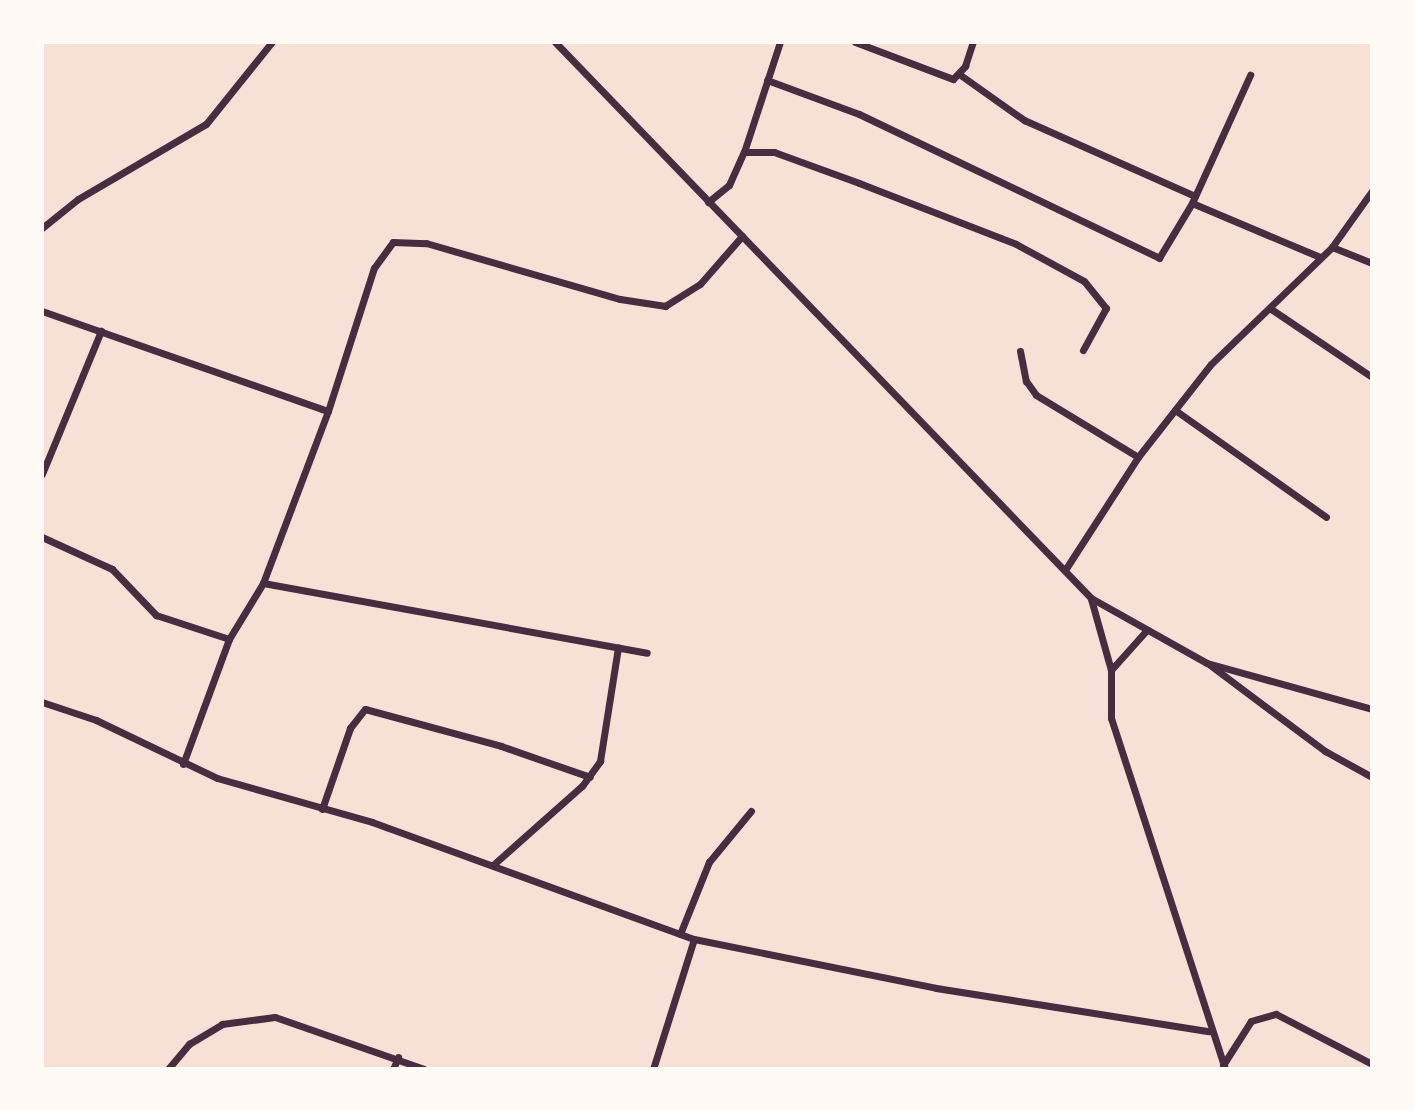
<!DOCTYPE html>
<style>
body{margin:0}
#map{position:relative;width:1414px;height:1111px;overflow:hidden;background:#f7e1d7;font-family:"Libre Baskerville",serif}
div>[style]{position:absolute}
.minor>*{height:7px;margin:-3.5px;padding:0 3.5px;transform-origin:3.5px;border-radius:3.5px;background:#4a2c40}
span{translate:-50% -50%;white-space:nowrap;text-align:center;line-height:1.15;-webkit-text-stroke:8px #fffaf5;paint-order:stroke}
.frame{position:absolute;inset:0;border:44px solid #fffaf5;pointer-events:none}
</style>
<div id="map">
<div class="minor">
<i style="left:555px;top:42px;width:772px;rotate:46.05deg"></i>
<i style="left:1091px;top:598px;width:133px;rotate:29.3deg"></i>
<i style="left:1207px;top:663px;width:171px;rotate:15.6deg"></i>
<i style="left:855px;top:42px;width:105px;rotate:20.7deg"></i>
<i style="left:953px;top:79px;width:18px;rotate:-47deg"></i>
<i style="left:965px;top:66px;width:25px;rotate:-72deg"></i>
<i style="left:959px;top:74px;width:80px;rotate:35.3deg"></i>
<i style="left:1024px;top:120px;width:187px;rotate:24deg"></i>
<i style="left:767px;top:80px;width:98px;rotate:20.3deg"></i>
<i style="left:859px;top:114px;width:333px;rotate:25.6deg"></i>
<i style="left:1159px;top:258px;width:64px;rotate:-59deg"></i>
<i style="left:1192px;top:203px;width:141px;rotate:-65.6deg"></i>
<i style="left:744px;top:152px;width:30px"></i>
<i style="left:774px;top:152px;width:90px;rotate:20deg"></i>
<i style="left:859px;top:183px;width:168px;rotate:21.2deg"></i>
<i style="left:1016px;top:244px;width:77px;rotate:28.6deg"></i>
<i style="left:1084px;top:281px;width:35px;rotate:51deg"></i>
<i style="left:1106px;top:308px;width:48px;rotate:118.7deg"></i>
<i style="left:708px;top:202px;width:27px;rotate:-39deg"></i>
<i style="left:729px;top:185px;width:36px;rotate:-66deg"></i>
<i style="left:744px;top:152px;width:116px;rotate:-71.9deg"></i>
<i style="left:1192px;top:203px;width:139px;rotate:22.9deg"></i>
<i style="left:42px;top:228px;width:46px;rotate:-38.9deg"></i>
<i style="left:78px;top:199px;width:148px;rotate:-30.4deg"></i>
<i style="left:206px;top:124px;width:105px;rotate:-51.2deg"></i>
<i style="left:1332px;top:247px;width:43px;rotate:21.8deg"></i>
<i style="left:1271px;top:309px;width:122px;rotate:34deg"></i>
<i style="left:42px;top:311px;width:303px;rotate:19.3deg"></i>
<i style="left:1020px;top:351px;width:31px;rotate:79deg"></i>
<i style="left:1026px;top:381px;width:17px;rotate:54deg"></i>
<i style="left:1036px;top:395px;width:119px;rotate:31.3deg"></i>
<i style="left:1175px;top:410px;width:185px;rotate:35.3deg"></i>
<i style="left:42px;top:474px;width:155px;rotate:-67.6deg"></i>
<i style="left:42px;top:537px;width:77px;rotate:24.6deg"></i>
<i style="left:112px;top:569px;width:64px;rotate:46.3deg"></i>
<i style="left:156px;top:615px;width:77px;rotate:18.2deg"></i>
<i style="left:1065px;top:570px;width:135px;rotate:-57.1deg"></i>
<i style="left:1138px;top:457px;width:118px;rotate:-51.9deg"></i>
<i style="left:1211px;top:364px;width:168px;rotate:-44deg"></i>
<i style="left:1332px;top:247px;width:69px;rotate:-54.5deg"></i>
<i style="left:263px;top:583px;width:184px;rotate:-69.3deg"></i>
<i style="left:328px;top:411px;width:150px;rotate:-72.2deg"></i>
<i style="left:374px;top:268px;width:32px;rotate:-54deg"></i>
<i style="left:393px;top:242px;width:33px;rotate:2deg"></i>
<i style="left:426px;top:243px;width:202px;rotate:16.1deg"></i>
<i style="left:620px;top:299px;width:46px;rotate:8.8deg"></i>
<i style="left:665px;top:306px;width:41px;rotate:-32.2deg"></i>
<i style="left:700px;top:284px;width:64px;rotate:-48.8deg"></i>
<i style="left:1091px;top:599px;width:74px;rotate:74.3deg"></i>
<i style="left:1145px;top:632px;width:51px;rotate:131.8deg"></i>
<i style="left:1111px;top:670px;width:48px;rotate:90deg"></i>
<i style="left:1111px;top:718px;width:369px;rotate:72deg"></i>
<i style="left:1210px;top:665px;width:144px;rotate:36.8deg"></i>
<i style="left:1325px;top:751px;width:54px;rotate:29deg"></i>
<i style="left:42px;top:702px;width:57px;rotate:18.4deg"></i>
<i style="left:96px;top:720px;width:134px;rotate:25.6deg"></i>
<i style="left:217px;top:778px;width:161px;rotate:15.8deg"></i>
<i style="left:372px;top:822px;width:343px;rotate:20deg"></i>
<i style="left:694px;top:939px;width:247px;rotate:11.4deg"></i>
<i style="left:936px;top:988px;width:276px;rotate:9deg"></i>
<i style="left:183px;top:764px;width:133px;rotate:-69.8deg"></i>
<i style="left:229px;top:639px;width:66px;rotate:-58.7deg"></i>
<i style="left:263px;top:583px;width:390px;rotate:10.3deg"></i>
<i style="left:322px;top:809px;width:86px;rotate:-70.9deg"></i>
<i style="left:350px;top:728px;width:24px;rotate:-52deg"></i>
<i style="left:365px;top:709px;width:141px;rotate:15.2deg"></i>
<i style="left:501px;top:746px;width:94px;rotate:19.2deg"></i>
<i style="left:494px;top:864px;width:118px;rotate:-41.6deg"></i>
<i style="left:582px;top:786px;width:31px;rotate:-54deg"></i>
<i style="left:600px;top:761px;width:115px;rotate:-81deg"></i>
<i style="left:680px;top:934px;width:78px;rotate:-68.1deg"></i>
<i style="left:709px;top:862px;width:66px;rotate:-50.5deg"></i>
<i style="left:1223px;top:1065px;width:52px;rotate:-57.5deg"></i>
<i style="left:1251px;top:1021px;width:26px;rotate:-16deg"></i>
<i style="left:1276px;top:1014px;width:108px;rotate:27.5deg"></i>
<i style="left:168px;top:1069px;width:33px;rotate:-50deg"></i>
<i style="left:189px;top:1044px;width:39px;rotate:-31deg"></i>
<i style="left:222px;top:1024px;width:53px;rotate:-7.5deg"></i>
<i style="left:275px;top:1017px;width:158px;rotate:19.2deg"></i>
<i style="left:393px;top:1069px;width:13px;rotate:-67deg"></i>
<i style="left:653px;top:1069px;width:136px;rotate:-72.5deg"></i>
</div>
<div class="frame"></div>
</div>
